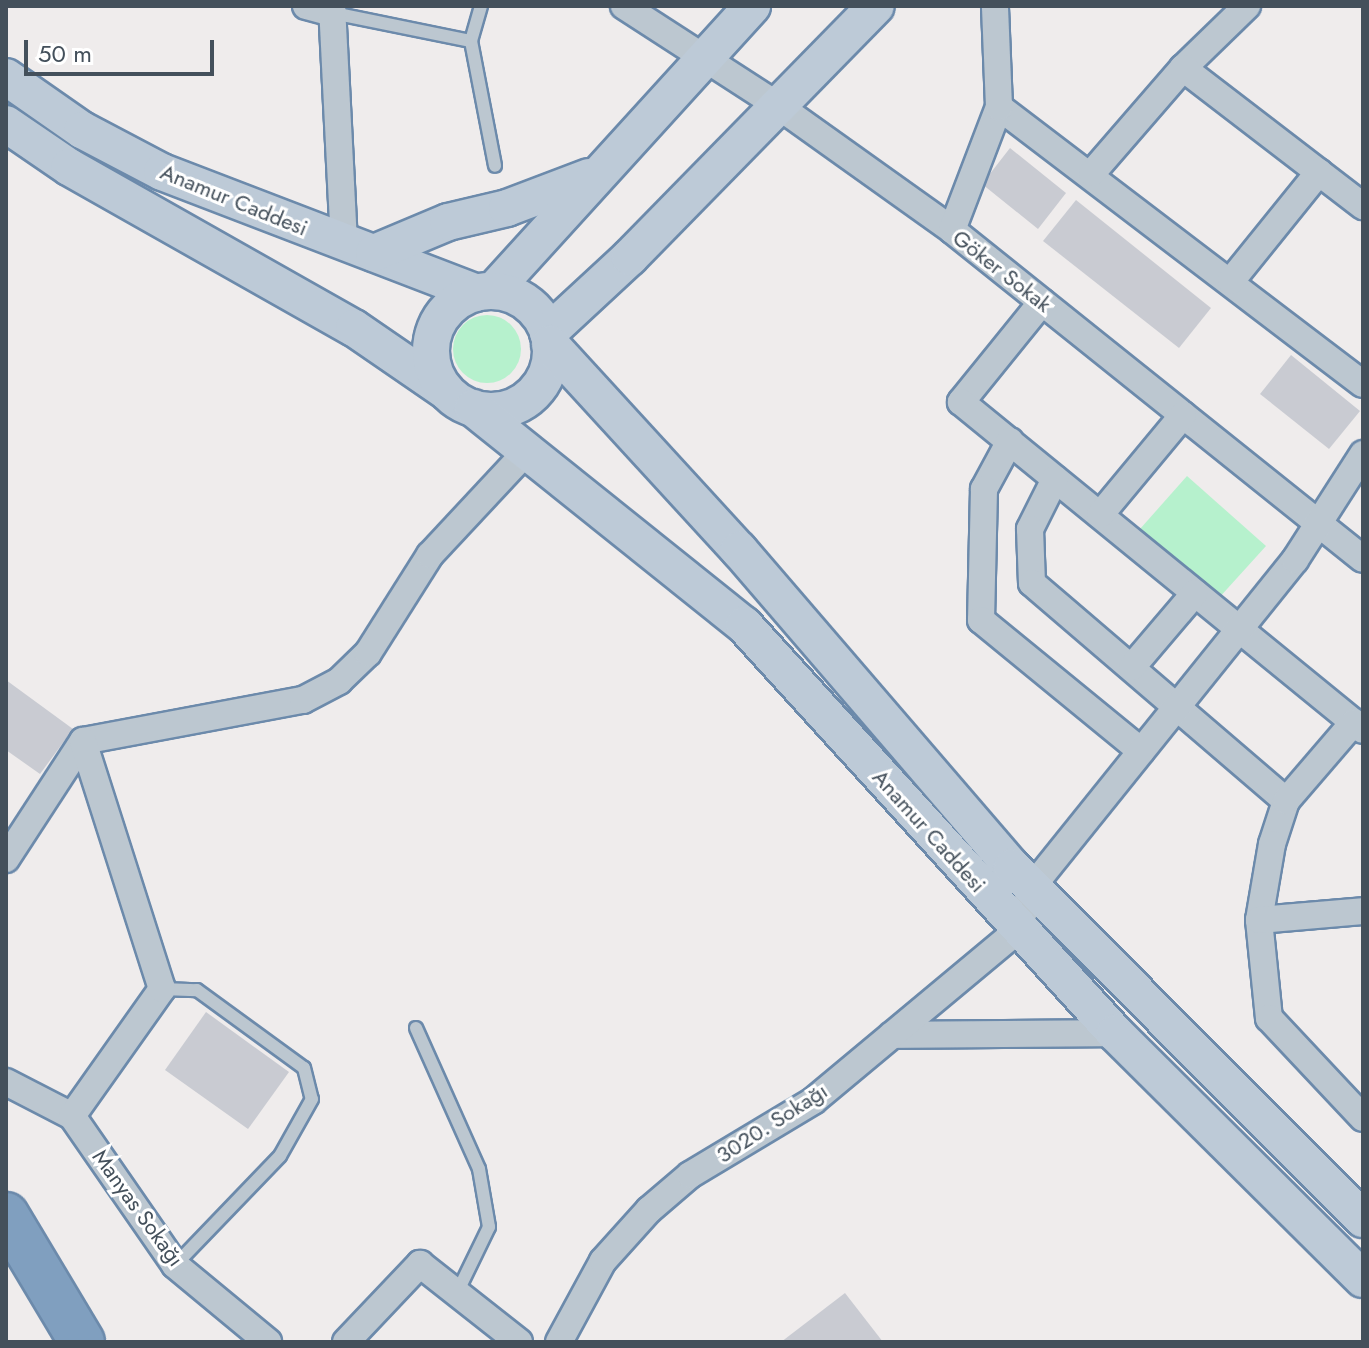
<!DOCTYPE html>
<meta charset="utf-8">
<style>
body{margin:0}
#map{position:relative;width:1369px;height:1348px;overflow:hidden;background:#efecec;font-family:Jost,sans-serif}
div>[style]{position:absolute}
.green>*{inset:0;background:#b6f1cd}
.round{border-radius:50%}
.building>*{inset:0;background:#c9cbd2}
.roads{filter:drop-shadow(2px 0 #6c8aab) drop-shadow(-2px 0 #6c8aab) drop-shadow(0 2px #6c8aab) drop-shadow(0 -2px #6c8aab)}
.lane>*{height:12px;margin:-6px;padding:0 6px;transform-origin:6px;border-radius:6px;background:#bcc7d0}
.street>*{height:26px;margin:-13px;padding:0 13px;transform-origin:13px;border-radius:13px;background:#bcc7d0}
.secondary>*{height:36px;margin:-18px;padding:0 18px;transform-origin:18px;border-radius:18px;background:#bdcad7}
.secondary>.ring{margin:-18px;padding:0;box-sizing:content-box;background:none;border:36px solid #bdcad7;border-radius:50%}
.highway>*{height:44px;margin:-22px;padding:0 22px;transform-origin:22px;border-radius:22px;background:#809fbf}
span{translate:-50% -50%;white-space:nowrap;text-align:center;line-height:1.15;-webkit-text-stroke:6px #fff;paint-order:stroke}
.street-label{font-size:22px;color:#44505b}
.frame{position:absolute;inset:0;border:8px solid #44505b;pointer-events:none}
.scale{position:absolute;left:24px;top:40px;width:190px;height:36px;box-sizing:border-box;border:4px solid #44505b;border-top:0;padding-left:10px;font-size:24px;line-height:28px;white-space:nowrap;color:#44505b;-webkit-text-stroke:6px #fff;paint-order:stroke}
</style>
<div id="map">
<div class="green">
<i class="round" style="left:453px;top:315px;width:68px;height:68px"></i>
<i style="clip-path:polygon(1187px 476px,1266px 546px,1218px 599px,1140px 529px)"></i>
</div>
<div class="building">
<i style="clip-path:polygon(1010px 148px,1066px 193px,1038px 229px,982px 184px)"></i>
<i style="clip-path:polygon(1076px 200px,1211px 308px,1179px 348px,1043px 241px)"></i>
<i style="clip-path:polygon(1291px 355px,1360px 411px,1329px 449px,1260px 394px)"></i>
<i style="clip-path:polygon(6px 680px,73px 729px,40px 774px,6px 750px)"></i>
<i style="clip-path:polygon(206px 1012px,289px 1072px,248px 1129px,165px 1070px)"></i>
<i style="clip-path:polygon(845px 1293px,883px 1342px,781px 1342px)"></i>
</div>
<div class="roads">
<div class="lane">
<i style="left:481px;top:6px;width:36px;rotate:106deg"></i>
<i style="left:471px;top:41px;width:127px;rotate:79.1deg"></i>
<i style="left:333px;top:13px;width:141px;rotate:11.5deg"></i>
<i style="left:162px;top:989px;width:35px;rotate:2deg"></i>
<i style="left:197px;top:990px;width:132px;rotate:36.1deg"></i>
<i style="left:304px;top:1068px;width:32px;rotate:76deg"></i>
<i style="left:312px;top:1099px;width:65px;rotate:119.3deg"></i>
<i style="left:280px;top:1156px;width:151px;rotate:133.9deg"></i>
<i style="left:416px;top:1028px;width:154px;rotate:65.9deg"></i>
<i style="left:479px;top:1169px;width:59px;rotate:80.2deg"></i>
<i style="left:489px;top:1227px;width:73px;rotate:115.9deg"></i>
</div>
<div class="street">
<i style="left:306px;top:6px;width:28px;rotate:15deg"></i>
<i style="left:332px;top:6px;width:239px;rotate:87.1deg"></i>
<i style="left:624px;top:6px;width:182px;rotate:32.9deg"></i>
<i style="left:777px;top:105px;width:215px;rotate:35.5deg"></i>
<i style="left:952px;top:230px;width:526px;rotate:38.68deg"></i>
<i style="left:1183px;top:68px;width:89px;rotate:-44.1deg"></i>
<i style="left:999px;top:107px;width:457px;rotate:37.3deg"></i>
<i style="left:1092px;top:173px;width:139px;rotate:-49.1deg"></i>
<i style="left:1183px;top:68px;width:227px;rotate:37.5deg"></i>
<i style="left:952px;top:230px;width:132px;rotate:-69.1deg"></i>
<i style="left:999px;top:107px;width:101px;rotate:-92.3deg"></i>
<i style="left:1231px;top:281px;width:140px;rotate:-51.1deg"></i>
<i style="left:1042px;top:302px;width:129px;rotate:129deg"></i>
<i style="left:961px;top:402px;width:519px;rotate:39.21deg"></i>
<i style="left:1010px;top:441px;width:55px;rotate:118.4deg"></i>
<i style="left:984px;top:489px;width:131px;rotate:91.3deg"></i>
<i style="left:981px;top:620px;width:207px;rotate:39.3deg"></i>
<i style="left:1055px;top:479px;width:56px;rotate:116.6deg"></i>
<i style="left:1030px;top:529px;width:54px;rotate:87.9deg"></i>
<i style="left:1032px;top:583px;width:335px;rotate:40.6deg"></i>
<i style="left:1286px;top:801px;width:45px;rotate:108deg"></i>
<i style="left:1272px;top:844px;width:77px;rotate:99.7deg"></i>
<i style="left:1259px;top:920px;width:99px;rotate:84.2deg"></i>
<i style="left:1269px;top:1018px;width:137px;rotate:46.8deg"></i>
<i style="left:1100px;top:515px;width:130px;rotate:-50.3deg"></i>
<i style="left:1132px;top:667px;width:97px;rotate:-49.6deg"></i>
<i style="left:1286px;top:801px;width:104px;rotate:-49.3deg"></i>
<i style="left:6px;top:859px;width:141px;rotate:-56.9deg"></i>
<i style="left:83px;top:741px;width:224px;rotate:-10.6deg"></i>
<i style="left:303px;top:700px;width:41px;rotate:-27.8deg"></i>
<i style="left:339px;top:681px;width:40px;rotate:-44deg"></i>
<i style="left:368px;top:653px;width:116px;rotate:-57.7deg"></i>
<i style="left:430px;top:555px;width:141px;rotate:-47deg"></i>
<i style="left:1259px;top:920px;width:104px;rotate:-4.9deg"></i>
<i style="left:892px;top:1035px;width:223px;rotate:-0.5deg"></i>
<i style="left:6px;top:1082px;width:74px;rotate:27.3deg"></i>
<i style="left:72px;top:1116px;width:181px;rotate:55.3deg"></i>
<i style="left:175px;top:1265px;width:121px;rotate:39.6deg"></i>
<i style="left:72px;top:1116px;width:156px;rotate:-54.7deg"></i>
<i style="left:162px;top:989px;width:260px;rotate:-107.7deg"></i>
<i style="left:346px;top:1342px;width:108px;rotate:-46.5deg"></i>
<i style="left:420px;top:1264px;width:126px;rotate:38.2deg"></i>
<i style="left:559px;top:1342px;width:92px;rotate:-61.5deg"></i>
<i style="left:603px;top:1261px;width:69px;rotate:-48deg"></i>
<i style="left:649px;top:1210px;width:54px;rotate:-40.5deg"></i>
<i style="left:690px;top:1175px;width:144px;rotate:-31deg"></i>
<i style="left:813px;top:1101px;width:267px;rotate:-39.8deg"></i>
<i style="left:1018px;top:930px;width:45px;rotate:-72deg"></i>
<i style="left:1032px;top:887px;width:420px;rotate:-51.2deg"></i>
<i style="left:1295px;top:560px;width:126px;rotate:-57.3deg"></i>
</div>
<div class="secondary">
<i style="left:6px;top:77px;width:93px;rotate:34.9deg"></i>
<i style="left:82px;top:130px;width:90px;rotate:27.7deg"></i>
<i style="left:162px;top:172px;width:337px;rotate:21deg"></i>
<i style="left:6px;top:124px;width:76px;rotate:34.3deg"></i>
<i style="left:69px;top:167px;width:327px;rotate:29.5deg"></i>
<i style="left:354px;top:328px;width:113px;rotate:34.5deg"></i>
<i style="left:374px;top:253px;width:80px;rotate:-22.7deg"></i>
<i style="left:448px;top:222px;width:61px;rotate:-13.3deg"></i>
<i style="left:507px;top:208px;width:88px;rotate:-20.7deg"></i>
<i style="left:493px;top:291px;width:385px;rotate:-47.7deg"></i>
<i class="ring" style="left:431px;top:291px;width:84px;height:84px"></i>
<i style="left:548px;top:333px;width:112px;rotate:-42.8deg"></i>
<i style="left:630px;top:257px;width:351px;rotate:-45.6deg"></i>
<i style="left:550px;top:344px;width:280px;rotate:47.5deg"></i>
<i style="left:739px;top:550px;width:418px;rotate:49.3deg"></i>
<i style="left:1012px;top:867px;width:497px;rotate:45.1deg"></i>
<i style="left:473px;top:408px;width:347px;rotate:38.7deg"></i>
<i style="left:744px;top:625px;width:551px;rotate:47.72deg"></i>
<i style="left:1115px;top:1033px;width:349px;rotate:44.8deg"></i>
</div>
<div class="highway">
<i style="left:6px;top:1215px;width:148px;rotate:59.1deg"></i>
</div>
</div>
<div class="street-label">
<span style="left:234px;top:200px;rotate:22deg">Anamur Caddesi</span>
<span style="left:1002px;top:271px;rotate:38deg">Göker Sokak</span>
<span style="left:929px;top:831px;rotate:48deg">Anamur Caddesi</span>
<span style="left:772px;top:1123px;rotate:-33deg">3020. Sokağı</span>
<span style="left:138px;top:1208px;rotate:54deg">Manyas Sokağı</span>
</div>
<div class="frame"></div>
<div class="scale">50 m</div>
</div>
